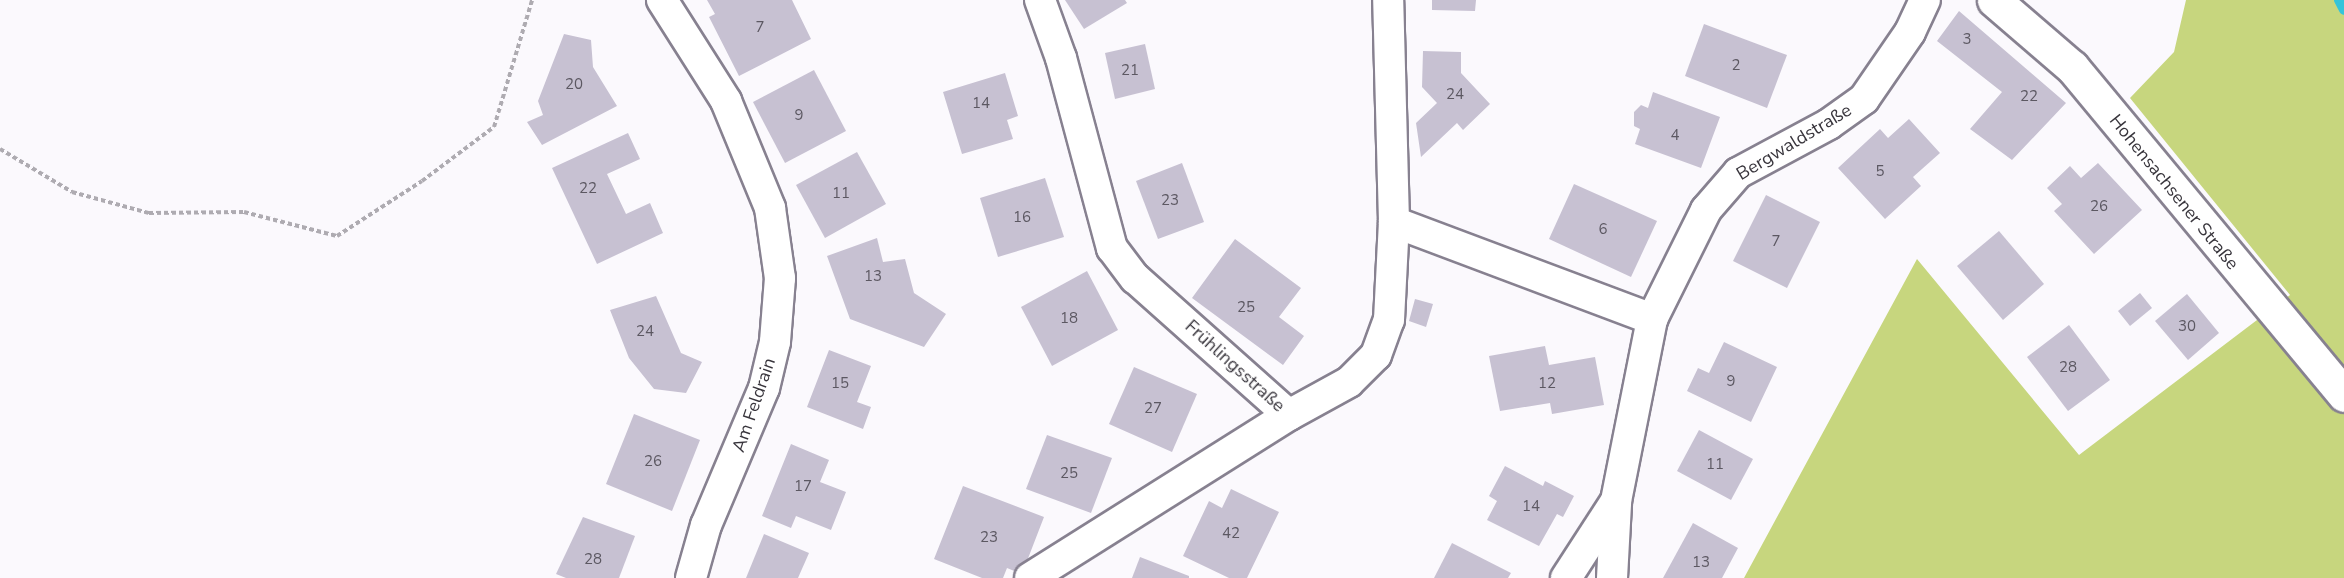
<!DOCTYPE html>
<meta charset="utf-8">
<style>
body{margin:0}
#map{position:relative;width:2344px;height:578px;overflow:hidden;background:#fbf9fd;font-family:"Nunito Sans",sans-serif}
div>[style]{position:absolute}
.green>*{inset:0;background:#c7d67e}
.stream>*{height:10px;margin:-5px;padding:0 5px;transform-origin:5px;border-radius:5px;background:#34c4da}
.building>*{inset:0;background:#c7c1d2}
.path>*{height:4px;margin-top:-2px;transform-origin:0;background:repeating-linear-gradient(90deg,#aeabb1 0 4.5px,transparent 0 7.5px)}
.roads{filter:drop-shadow(2px 0 #878190) drop-shadow(-2px 0 #878190) drop-shadow(0 2px #878190) drop-shadow(0 -2px #878190)}
.street>*{height:30px;margin:-15px;padding:0 15px;transform-origin:15px;border-radius:15px;background:#fff}
.secondary>*{height:33px;margin:-16.5px;padding:0 16.5px;transform-origin:16.5px;border-radius:16.5px;background:#fff}
span{translate:-50% -50%;white-space:nowrap;text-align:center;line-height:1.15;-webkit-text-stroke:6px #fff;paint-order:stroke}
.number-label{font-size:15px;color:#5c5862}
.number-label span{-webkit-text-stroke-width:0}
.street-label{font-size:18px;color:#38353c}
</style>
<div id="map">
<div class="green">
<i style="clip-path:polygon(2186px 0,2344px 0,2344px 578px,1744px 578px,1917px 259px,2079px 455px,2290px 295px,2130px 98px,2174px 52px)"></i>
</div>
<div class="stream">
<i style="left:2339px;top:0;width:11px;rotate:63deg"></i>
</div>
<div class="building">
<i style="clip-path:polygon(707px 0,792px 0,811px 39px,739px 76px,709px 17px,715px 14px)"></i>
<i style="clip-path:polygon(1065px 0,1125px 0,1127px 3px,1084px 29px)"></i>
<i style="clip-path:polygon(1432px 0,1476px 0,1475px 11px,1432px 10px)"></i>
<i style="clip-path:polygon(1959px 11px,2066px 103px,2012px 160px,1970px 129px,2002px 92px,1937px 41px)"></i>
<i style="clip-path:polygon(1704px 24px,1787px 55px,1767px 108px,1685px 76px)"></i>
<i style="clip-path:polygon(564px 34px,591px 40px,593px 67px,617px 106px,542px 145px,527px 122px,543px 115px,538px 101px)"></i>
<i style="clip-path:polygon(1145px 44px,1155px 89px,1115px 99px,1105px 53px)"></i>
<i style="clip-path:polygon(1423px 51px,1461px 52px,1461px 73px,1490px 104px,1463px 130px,1457px 123px,1421px 157px,1416px 123px,1437px 103px,1422px 87px)"></i>
<i style="clip-path:polygon(814px 70px,846px 131px,785px 163px,753px 102px)"></i>
<i style="clip-path:polygon(1005px 73px,1018px 116px,1007px 120px,1013px 139px,962px 154px,943px 92px)"></i>
<i style="clip-path:polygon(1653px 92px,1720px 117px,1701px 168px,1635px 144px,1640px 129px,1634px 126px,1634px 112px,1641px 105px,1648px 108px)"></i>
<i style="clip-path:polygon(1909px 119px,1940px 153px,1913px 177px,1921px 186px,1885px 219px,1838px 168px,1880px 129px,1888px 138px)"></i>
<i style="clip-path:polygon(628px 133px,640px 159px,607px 174px,626px 214px,650px 203px,663px 233px,597px 264px,552px 168px)"></i>
<i style="clip-path:polygon(857px 152px,886px 204px,825px 238px,796px 185px)"></i>
<i style="clip-path:polygon(1182px 163px,1204px 222px,1158px 239px,1136px 181px)"></i>
<i style="clip-path:polygon(2098px 163px,2142px 210px,2094px 254px,2054px 211px,2062px 204px,2047px 188px,2070px 166px,2081px 178px)"></i>
<i style="clip-path:polygon(1045px 178px,1064px 237px,998px 257px,980px 198px)"></i>
<i style="clip-path:polygon(1574px 184px,1657px 221px,1631px 277px,1549px 239px)"></i>
<i style="clip-path:polygon(1766px 195px,1820px 222px,1787px 288px,1733px 261px)"></i>
<i style="clip-path:polygon(1999px 231px,2044px 284px,2003px 320px,1957px 266px)"></i>
<i style="clip-path:polygon(877px 238px,883px 262px,905px 259px,914px 293px,946px 314px,924px 347px,850px 319px,827px 256px)"></i>
<i style="clip-path:polygon(1235px 239px,1301px 288px,1279px 317px,1304px 336px,1283px 365px,1192px 298px)"></i>
<i style="clip-path:polygon(1087px 271px,1118px 330px,1052px 366px,1021px 307px)"></i>
<i style="clip-path:polygon(2140px 293px,2152px 308px,2130px 326px,2118px 311px)"></i>
<i style="clip-path:polygon(2187px 294px,2219px 333px,2188px 360px,2155px 321px)"></i>
<i style="clip-path:polygon(656px 296px,681px 353px,702px 362px,686px 393px,654px 389px,629px 358px,610px 310px)"></i>
<i style="clip-path:polygon(1415px 299px,1433px 304px,1426px 327px,1409px 321px)"></i>
<i style="clip-path:polygon(2069px 325px,2110px 380px,2068px 411px,2027px 357px)"></i>
<i style="clip-path:polygon(1724px 342px,1777px 367px,1751px 422px,1687px 391px,1698px 368px,1709px 373px)"></i>
<i style="clip-path:polygon(1545px 346px,1549px 365px,1595px 357px,1604px 405px,1552px 414px,1550px 403px,1500px 411px,1489px 356px)"></i>
<i style="clip-path:polygon(829px 350px,871px 366px,857px 402px,871px 407px,863px 429px,807px 407px)"></i>
<i style="clip-path:polygon(1134px 367px,1197px 394px,1172px 452px,1109px 424px)"></i>
<i style="clip-path:polygon(634px 414px,700px 440px,672px 511px,606px 484px)"></i>
<i style="clip-path:polygon(1699px 430px,1753px 459px,1731px 500px,1677px 471px)"></i>
<i style="clip-path:polygon(1047px 435px,1112px 458px,1091px 513px,1026px 489px)"></i>
<i style="clip-path:polygon(791px 444px,829px 460px,820px 482px,846px 492px,831px 530px,796px 516px,791px 528px,762px 516px)"></i>
<i style="clip-path:polygon(1505px 466px,1543px 486px,1545px 481px,1574px 496px,1563px 517px,1557px 514px,1539px 546px,1487px 520px,1497px 501px,1489px 496px)"></i>
<i style="clip-path:polygon(963px 486px,1044px 517px,1022px 574px,1007px 568px,1003px 578px,982px 578px,934px 559px)"></i>
<i style="clip-path:polygon(1231px 489px,1279px 512px,1247px 578px,1229px 578px,1183px 556px,1209px 501px,1222px 508px)"></i>
<i style="clip-path:polygon(583px 517px,635px 536px,619px 578px,566px 578px,556px 574px)"></i>
<i style="clip-path:polygon(1693px 523px,1738px 548px,1722px 578px,1663px 578px)"></i>
<i style="clip-path:polygon(764px 534px,809px 553px,798px 578px,746px 578px)"></i>
<i style="clip-path:polygon(1452px 543px,1511px 573px,1508px 578px,1434px 578px)"></i>
<i style="clip-path:polygon(1140px 557px,1189px 576px,1189px 578px,1132px 578px)"></i>
</div>
<div class="path">
<i style="left:0;top:149px;width:84px;rotate:30.8deg"></i>
<i style="left:72px;top:192px;width:80px;rotate:15.3deg"></i>
<i style="left:149px;top:213px;width:95px;rotate:-0.6deg"></i>
<i style="left:244px;top:212px;width:96px;rotate:14.5deg"></i>
<i style="left:337px;top:236px;width:101px;rotate:-32.9deg"></i>
<i style="left:422px;top:181px;width:90px;rotate:-36.9deg"></i>
<i style="left:494px;top:127px;width:133px;rotate:-73.3deg"></i>
</div>
<div class="roads">
<div class="street">
<i style="left:662px;top:0;width:120px;rotate:57.6deg"></i>
<i style="left:726px;top:101px;width:116px;rotate:67.6deg"></i>
<i style="left:770px;top:208px;width:71px;rotate:81.9deg"></i>
<i style="left:780px;top:278px;width:64px;rotate:94.5deg"></i>
<i style="left:775px;top:342px;width:47px;rotate:103.4deg"></i>
<i style="left:764px;top:388px;width:149px;rotate:112.9deg"></i>
<i style="left:706px;top:525px;width:55px;rotate:105.8deg"></i>
<i style="left:1040px;top:0;width:62px;rotate:70.1deg"></i>
<i style="left:1061px;top:58px;width:197px;rotate:75deg"></i>
<i style="left:1112px;top:248px;width:38px;rotate:53deg"></i>
<i style="left:1135px;top:278px;width:206px;rotate:41.7deg"></i>
<i style="left:1289px;top:415px;width:68px;rotate:-28.8deg"></i>
<i style="left:1349px;top:382px;width:38px;rotate:-45deg"></i>
<i style="left:1376px;top:355px;width:37px;rotate:-70deg"></i>
<i style="left:1389px;top:320px;width:98px;rotate:-87.1deg"></i>
<i style="left:1394px;top:222px;width:222px;rotate:-91.5deg"></i>
<i style="left:1394px;top:222px;width:276px;rotate:20.6deg"></i>
<i style="left:1030px;top:578px;width:306px;rotate:-32.2deg"></i>
<i style="left:1566px;top:578px;width:92px;rotate:-57deg"></i>
<i style="left:1616px;top:501px;width:186px;rotate:-78.8deg"></i>
<i style="left:1652px;top:319px;width:122px;rotate:-63.6deg"></i>
<i style="left:1706px;top:210px;width:49px;rotate:-49.1deg"></i>
<i style="left:1738px;top:173px;width:103px;rotate:-28.3deg"></i>
<i style="left:1829px;top:124px;width:43px;rotate:-35.5deg"></i>
<i style="left:1864px;top:99px;width:81px;rotate:-55.5deg"></i>
<i style="left:1910px;top:32px;width:35px;rotate:-65deg"></i>
<i style="left:1612px;top:578px;width:74px;rotate:-86.9deg"></i>
</div>
<div class="secondary">
<i style="left:1994px;top:0;width:103px;rotate:40.7deg"></i>
<i style="left:2072px;top:67px;width:426px;rotate:50.3deg"></i>
</div>
</div>
<div class="number-label">
<span style="left:760px;top:28px">7</span>
<span style="left:1967px;top:40px">3</span>
<span style="left:1736px;top:66px">2</span>
<span style="left:1130px;top:71px">21</span>
<span style="left:574px;top:85px">20</span>
<span style="left:1455px;top:95px">24</span>
<span style="left:2029px;top:97px">22</span>
<span style="left:981px;top:104px">14</span>
<span style="left:799px;top:116px">9</span>
<span style="left:1675px;top:136px">4</span>
<span style="left:1880px;top:172px">5</span>
<span style="left:588px;top:189px">22</span>
<span style="left:841px;top:194px">11</span>
<span style="left:1170px;top:201px">23</span>
<span style="left:2099px;top:207px">26</span>
<span style="left:1022px;top:218px">16</span>
<span style="left:1603px;top:230px">6</span>
<span style="left:1776px;top:242px">7</span>
<span style="left:873px;top:277px">13</span>
<span style="left:1246px;top:308px">25</span>
<span style="left:1069px;top:319px">18</span>
<span style="left:2187px;top:327px">30</span>
<span style="left:645px;top:332px">24</span>
<span style="left:2068px;top:368px">28</span>
<span style="left:1731px;top:382px">9</span>
<span style="left:840px;top:384px">15</span>
<span style="left:1547px;top:384px">12</span>
<span style="left:1153px;top:409px">27</span>
<span style="left:653px;top:462px">26</span>
<span style="left:1715px;top:465px">11</span>
<span style="left:1069px;top:474px">25</span>
<span style="left:803px;top:487px">17</span>
<span style="left:1531px;top:507px">14</span>
<span style="left:1231px;top:534px">42</span>
<span style="left:989px;top:538px">23</span>
<span style="left:593px;top:560px">28</span>
<span style="left:1701px;top:563px">13</span>
</div>
<div class="street-label">
<span style="left:1794px;top:142px;rotate:-31deg">Bergwaldstraße</span>
<span style="left:2174px;top:192px;rotate:51deg">Hohensachsener Straße</span>
<span style="left:1235px;top:366px;rotate:42deg">Frühlingsstraße</span>
<span style="left:754px;top:405px;rotate:-71deg">Am Feldrain</span>
</div>
</div>
